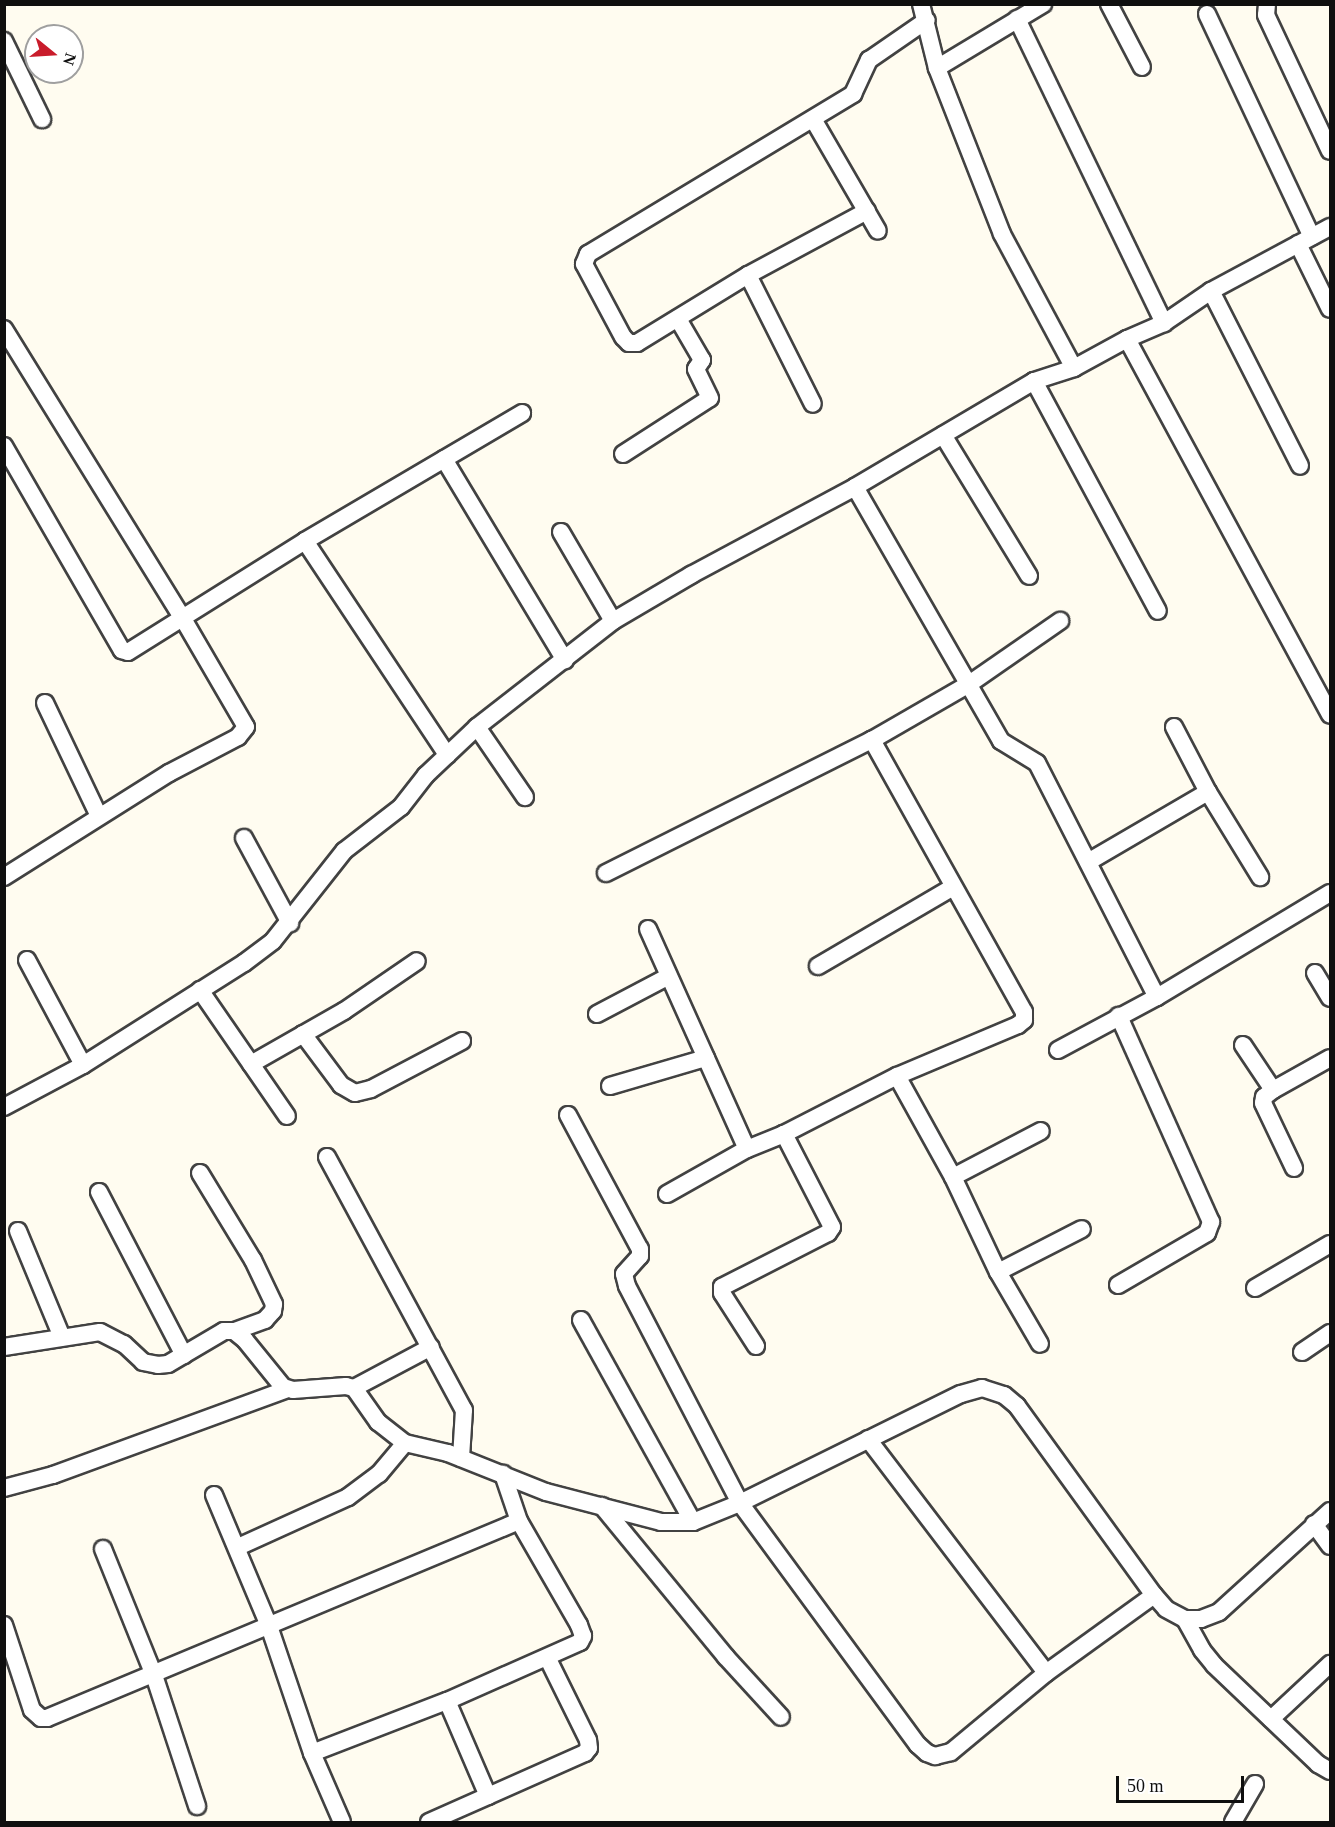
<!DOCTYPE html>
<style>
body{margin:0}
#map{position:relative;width:1335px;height:1827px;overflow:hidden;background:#fffcf0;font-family:"Times New Roman",serif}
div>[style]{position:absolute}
.roads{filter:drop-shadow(2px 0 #424242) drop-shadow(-2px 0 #424242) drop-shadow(0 2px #424242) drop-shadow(0 -2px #424242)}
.minor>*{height:16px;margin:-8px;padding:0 8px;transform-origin:8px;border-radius:8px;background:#fff}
span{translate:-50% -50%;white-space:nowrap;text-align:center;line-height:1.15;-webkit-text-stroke:6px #fff;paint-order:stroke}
.frame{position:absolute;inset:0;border:6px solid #0f0f0f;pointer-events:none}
.north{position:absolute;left:24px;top:24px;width:60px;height:60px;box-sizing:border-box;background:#fff;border:2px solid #9f9f9f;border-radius:50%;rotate:108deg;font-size:16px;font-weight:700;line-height:24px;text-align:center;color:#0f0f0f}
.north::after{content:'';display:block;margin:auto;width:21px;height:27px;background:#c91c2b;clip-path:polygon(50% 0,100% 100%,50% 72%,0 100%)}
.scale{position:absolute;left:1116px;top:1776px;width:128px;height:27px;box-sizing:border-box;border:3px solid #0f0f0f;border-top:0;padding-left:8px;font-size:18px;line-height:21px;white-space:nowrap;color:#0f0f0f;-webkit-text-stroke:4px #fff;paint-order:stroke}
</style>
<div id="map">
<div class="roads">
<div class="minor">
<i style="left:921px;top:4px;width:66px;rotate:76deg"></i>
<i style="left:937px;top:68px;width:178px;rotate:68.6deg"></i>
<i style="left:1002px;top:234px;width:152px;rotate:61.8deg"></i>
<i style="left:1109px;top:4px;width:71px;rotate:62.4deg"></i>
<i style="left:1267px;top:4px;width:11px;rotate:95deg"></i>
<i style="left:1266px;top:15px;width:150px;rotate:64.8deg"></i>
<i style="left:1207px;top:14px;width:246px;rotate:64.8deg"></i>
<i style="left:1017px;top:19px;width:338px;rotate:64.2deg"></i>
<i style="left:4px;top:41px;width:87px;rotate:64deg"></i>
<i style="left:937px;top:68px;width:124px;rotate:-31.1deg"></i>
<i style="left:813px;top:119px;width:129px;rotate:59.9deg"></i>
<i style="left:867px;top:211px;width:135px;rotate:151.7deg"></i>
<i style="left:748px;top:275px;width:130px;rotate:148.5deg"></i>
<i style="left:637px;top:343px;width:8px;rotate:180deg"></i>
<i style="left:629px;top:343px;width:8px;rotate:-135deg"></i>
<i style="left:623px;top:337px;width:83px;rotate:-118.1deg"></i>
<i style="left:584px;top:264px;width:11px;rotate:-68deg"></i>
<i style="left:588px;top:254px;width:310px;rotate:-31.1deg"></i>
<i style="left:853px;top:94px;width:38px;rotate:-65deg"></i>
<i style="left:869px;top:60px;width:70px;rotate:-34.6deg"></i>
<i style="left:1298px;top:244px;width:72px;rotate:63.8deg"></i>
<i style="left:748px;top:275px;width:144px;rotate:63.3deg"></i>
<i style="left:1211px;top:291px;width:196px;rotate:63deg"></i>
<i style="left:4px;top:329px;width:339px;rotate:58.3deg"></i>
<i style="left:182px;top:617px;width:127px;rotate:59.8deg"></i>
<i style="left:246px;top:727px;width:13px;rotate:129deg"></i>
<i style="left:238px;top:737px;width:78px;rotate:152.4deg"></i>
<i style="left:169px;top:773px;width:195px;rotate:147.8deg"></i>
<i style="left:1127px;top:339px;width:427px;rotate:61.6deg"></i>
<i style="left:1034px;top:381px;width:261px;rotate:61.7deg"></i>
<i style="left:943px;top:435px;width:165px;rotate:58.6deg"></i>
<i style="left:4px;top:446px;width:236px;rotate:60deg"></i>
<i style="left:122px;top:650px;width:6px;rotate:18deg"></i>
<i style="left:128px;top:652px;width:209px;rotate:-32.1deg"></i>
<i style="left:305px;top:541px;width:252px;rotate:-30.5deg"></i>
<i style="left:623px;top:454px;width:103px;rotate:-32.8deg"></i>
<i style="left:710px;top:398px;width:32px;rotate:-116deg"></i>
<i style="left:696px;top:369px;width:11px;rotate:-56deg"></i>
<i style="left:702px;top:360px;width:48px;rotate:-120.3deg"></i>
<i style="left:444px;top:459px;width:235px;rotate:59deg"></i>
<i style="left:855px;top:487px;width:293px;rotate:60.1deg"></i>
<i style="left:1001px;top:741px;width:42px;rotate:31.4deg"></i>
<i style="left:1037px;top:763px;width:263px;rotate:62.9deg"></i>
<i style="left:561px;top:532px;width:103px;rotate:59.7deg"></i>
<i style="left:305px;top:541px;width:257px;rotate:56.4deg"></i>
<i style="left:45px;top:703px;width:125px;rotate:64.5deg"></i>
<i style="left:477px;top:727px;width:85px;rotate:55.6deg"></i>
<i style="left:1174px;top:727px;width:73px;rotate:62.4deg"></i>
<i style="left:1208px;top:792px;width:100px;rotate:58.5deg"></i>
<i style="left:244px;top:838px;width:97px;rotate:61.6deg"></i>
<i style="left:1088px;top:862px;width:139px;rotate:-30.3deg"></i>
<i style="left:606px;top:873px;width:297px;rotate:-26.6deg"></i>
<i style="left:872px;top:740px;width:112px;rotate:-30deg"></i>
<i style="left:969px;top:684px;width:111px;rotate:-34.7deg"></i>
<i style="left:648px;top:929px;width:241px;rotate:65.8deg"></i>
<i style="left:27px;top:960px;width:119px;rotate:61.9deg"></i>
<i style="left:818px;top:966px;width:156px;rotate:-30.3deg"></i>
<i style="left:1315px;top:973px;width:29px;rotate:59deg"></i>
<i style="left:200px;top:990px;width:153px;rotate:55.4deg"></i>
<i style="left:597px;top:1014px;width:81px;rotate:-27.8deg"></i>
<i style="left:303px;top:1034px;width:64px;rotate:53.3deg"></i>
<i style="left:341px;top:1085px;width:16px;rotate:30deg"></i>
<i style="left:355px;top:1093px;width:16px;rotate:-14deg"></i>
<i style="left:371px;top:1089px;width:103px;rotate:-27.8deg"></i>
<i style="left:1243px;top:1045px;width:54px;rotate:56.3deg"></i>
<i style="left:1273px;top:1090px;width:65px;rotate:-29.3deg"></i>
<i style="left:1058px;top:1050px;width:112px;rotate:-28.2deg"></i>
<i style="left:1157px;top:997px;width:202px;rotate:-31deg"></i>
<i style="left:251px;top:1064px;width:107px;rotate:-29.7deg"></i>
<i style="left:344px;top:1011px;width:88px;rotate:-34.4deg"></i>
<i style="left:897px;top:1076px;width:115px;rotate:61deg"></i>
<i style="left:953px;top:1177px;width:105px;rotate:64.7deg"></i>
<i style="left:998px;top:1272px;width:83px;rotate:59.7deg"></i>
<i style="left:610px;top:1086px;width:100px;rotate:-16.3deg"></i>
<i style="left:1273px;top:1090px;width:11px;rotate:142deg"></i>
<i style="left:1264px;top:1097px;width:6px;rotate:99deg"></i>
<i style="left:1263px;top:1103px;width:72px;rotate:64.5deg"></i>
<i style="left:4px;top:1107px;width:89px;rotate:-28deg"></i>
<i style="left:83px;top:1065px;width:191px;rotate:-32.4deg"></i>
<i style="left:244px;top:963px;width:36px;rotate:-37deg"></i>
<i style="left:273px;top:941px;width:115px;rotate:-51.7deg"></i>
<i style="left:344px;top:851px;width:72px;rotate:-37.7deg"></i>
<i style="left:401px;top:807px;width:41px;rotate:-52deg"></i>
<i style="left:426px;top:775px;width:70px;rotate:-43.3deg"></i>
<i style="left:477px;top:727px;width:172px;rotate:-37.9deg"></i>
<i style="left:613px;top:621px;width:91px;rotate:-30.5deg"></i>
<i style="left:691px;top:575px;width:186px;rotate:-28.2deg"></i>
<i style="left:855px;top:487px;width:208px;rotate:-30.6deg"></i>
<i style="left:1034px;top:381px;width:42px;rotate:-18deg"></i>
<i style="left:1074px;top:368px;width:60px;rotate:-28.7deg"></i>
<i style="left:1127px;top:339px;width:40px;rotate:-23.4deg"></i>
<i style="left:1164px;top:323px;width:57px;rotate:-34.2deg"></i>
<i style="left:1211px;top:291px;width:135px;rotate:-28.3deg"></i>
<i style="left:568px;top:1115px;width:152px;rotate:61.8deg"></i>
<i style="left:640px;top:1249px;width:7px;rotate:90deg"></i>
<i style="left:640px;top:1256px;width:24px;rotate:132deg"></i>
<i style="left:624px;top:1274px;width:12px;rotate:76deg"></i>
<i style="left:627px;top:1286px;width:245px;rotate:62.5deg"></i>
<i style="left:740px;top:1503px;width:300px;rotate:53.7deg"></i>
<i style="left:918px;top:1745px;width:12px;rotate:42deg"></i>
<i style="left:927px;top:1753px;width:9px;rotate:21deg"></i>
<i style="left:935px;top:1756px;width:16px;rotate:-14deg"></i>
<i style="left:951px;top:1752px;width:124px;rotate:-39.7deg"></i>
<i style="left:1046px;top:1673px;width:133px;rotate:-35.8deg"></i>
<i style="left:327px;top:1157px;width:288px;rotate:61.6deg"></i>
<i style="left:464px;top:1410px;width:48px;rotate:93.6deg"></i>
<i style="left:200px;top:1173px;width:102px;rotate:58.7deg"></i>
<i style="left:253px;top:1260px;width:49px;rotate:64.5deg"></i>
<i style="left:274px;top:1304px;width:7px;rotate:98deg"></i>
<i style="left:273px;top:1311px;width:12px;rotate:132deg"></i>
<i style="left:265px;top:1320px;width:33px;rotate:160deg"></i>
<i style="left:953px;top:1177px;width:99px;rotate:-27.6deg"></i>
<i style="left:99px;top:1192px;width:184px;rotate:62.5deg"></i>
<i style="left:667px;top:1194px;width:92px;rotate:-29.4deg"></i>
<i style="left:747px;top:1149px;width:40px;rotate:-22deg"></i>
<i style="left:784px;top:1134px;width:127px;rotate:-27.2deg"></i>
<i style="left:897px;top:1076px;width:131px;rotate:-22.9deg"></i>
<i style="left:1018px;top:1025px;width:8px;rotate:-40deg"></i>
<i style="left:1024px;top:1020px;width:8px;rotate:-90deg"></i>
<i style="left:1024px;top:1012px;width:312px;rotate:-119.2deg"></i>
<i style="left:18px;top:1231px;width:115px;rotate:67.5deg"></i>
<i style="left:998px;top:1272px;width:94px;rotate:-27.1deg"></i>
<i style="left:1118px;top:1285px;width:103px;rotate:-30.3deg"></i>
<i style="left:1207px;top:1233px;width:12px;rotate:-70deg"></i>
<i style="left:1211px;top:1222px;width:226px;rotate:-114.1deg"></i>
<i style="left:1255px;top:1288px;width:87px;rotate:-30.4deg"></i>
<i style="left:581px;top:1320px;width:231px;rotate:61deg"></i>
<i style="left:756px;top:1346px;width:63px;rotate:-122.7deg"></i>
<i style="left:722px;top:1293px;width:6px;rotate:-90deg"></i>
<i style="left:722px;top:1287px;width:119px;rotate:-27deg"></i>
<i style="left:828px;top:1233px;width:7px;rotate:-56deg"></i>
<i style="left:832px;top:1227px;width:105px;rotate:-117.3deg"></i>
<i style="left:4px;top:1347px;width:97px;rotate:-8.9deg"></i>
<i style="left:100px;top:1332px;width:27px;rotate:27deg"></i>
<i style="left:124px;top:1344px;width:26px;rotate:43deg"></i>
<i style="left:143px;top:1362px;width:15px;rotate:11deg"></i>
<i style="left:158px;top:1365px;width:10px;rotate:-6deg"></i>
<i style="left:168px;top:1364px;width:65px;rotate:-30.5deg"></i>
<i style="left:224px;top:1331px;width:10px"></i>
<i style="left:234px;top:1331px;width:14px;rotate:39deg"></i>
<i style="left:245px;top:1340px;width:60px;rotate:51deg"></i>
<i style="left:283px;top:1387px;width:10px;rotate:17deg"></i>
<i style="left:293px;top:1390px;width:53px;rotate:-4.3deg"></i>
<i style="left:346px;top:1386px;width:8px;rotate:14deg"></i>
<i style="left:354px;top:1388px;width:42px;rotate:54.8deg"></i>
<i style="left:378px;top:1422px;width:34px;rotate:38deg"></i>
<i style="left:405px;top:1443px;width:44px;rotate:13.1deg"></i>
<i style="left:448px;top:1453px;width:105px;rotate:21.7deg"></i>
<i style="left:546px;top:1492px;width:119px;rotate:14.6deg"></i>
<i style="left:661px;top:1522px;width:32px"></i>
<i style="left:693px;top:1522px;width:51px;rotate:-22deg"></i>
<i style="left:740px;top:1503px;width:246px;rotate:-26.3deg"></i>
<i style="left:961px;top:1394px;width:22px;rotate:-16deg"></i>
<i style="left:982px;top:1388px;width:23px;rotate:18deg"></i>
<i style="left:1004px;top:1395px;width:17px;rotate:40deg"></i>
<i style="left:1017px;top:1406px;width:233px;rotate:54.1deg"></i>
<i style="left:1154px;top:1595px;width:18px;rotate:49deg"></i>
<i style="left:1166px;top:1609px;width:21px;rotate:28deg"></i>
<i style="left:1185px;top:1619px;width:16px"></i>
<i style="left:1201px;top:1619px;width:19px;rotate:-21deg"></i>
<i style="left:1219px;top:1612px;width:150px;rotate:-42.3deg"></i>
<i style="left:1302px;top:1352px;width:34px;rotate:-34deg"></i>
<i style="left:354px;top:1388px;width:87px;rotate:-28deg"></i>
<i style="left:868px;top:1439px;width:294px;rotate:52.7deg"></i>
<i style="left:4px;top:1488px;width:51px;rotate:-14.9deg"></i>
<i style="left:53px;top:1475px;width:250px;rotate:-20.1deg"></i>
<i style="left:214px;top:1495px;width:142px;rotate:67.2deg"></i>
<i style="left:269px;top:1626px;width:134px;rotate:71.3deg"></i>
<i style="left:312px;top:1753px;width:75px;rotate:66.5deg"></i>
<i style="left:602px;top:1506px;width:195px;rotate:50.6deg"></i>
<i style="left:726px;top:1657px;width:81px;rotate:47.5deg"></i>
<i style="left:1314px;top:1524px;width:27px;rotate:54deg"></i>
<i style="left:238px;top:1547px;width:121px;rotate:-24.4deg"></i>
<i style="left:348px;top:1497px;width:39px;rotate:-37deg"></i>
<i style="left:379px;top:1474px;width:40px;rotate:-50deg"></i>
<i style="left:103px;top:1549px;width:136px;rotate:68deg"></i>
<i style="left:154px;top:1675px;width:138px;rotate:71.8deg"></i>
<i style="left:1185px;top:1619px;width:35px;rotate:61deg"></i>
<i style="left:1202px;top:1650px;width:19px;rotate:51deg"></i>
<i style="left:1214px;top:1665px;width:144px;rotate:43.6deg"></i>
<i style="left:1318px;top:1764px;width:14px;rotate:30deg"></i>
<i style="left:4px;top:1625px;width:89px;rotate:71.8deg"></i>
<i style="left:32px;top:1710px;width:12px;rotate:42deg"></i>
<i style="left:41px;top:1718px;width:6px"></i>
<i style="left:47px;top:1718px;width:511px;rotate:-22.65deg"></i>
<i style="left:1271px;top:1719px;width:81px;rotate:-43deg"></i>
<i style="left:312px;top:1753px;width:145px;rotate:-21.1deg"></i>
<i style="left:447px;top:1701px;width:145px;rotate:-23.9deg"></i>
<i style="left:580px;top:1642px;width:7px;rotate:-63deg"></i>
<i style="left:583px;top:1636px;width:12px;rotate:-110deg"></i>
<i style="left:579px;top:1625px;width:120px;rotate:-120deg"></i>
<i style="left:519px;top:1521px;width:50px;rotate:-108.8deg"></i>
<i style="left:488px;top:1796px;width:106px;rotate:-23.9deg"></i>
<i style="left:585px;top:1753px;width:6px;rotate:-51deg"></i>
<i style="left:589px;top:1748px;width:8px;rotate:-97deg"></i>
<i style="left:588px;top:1740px;width:90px;rotate:-116.3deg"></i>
<i style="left:429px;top:1822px;width:64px;rotate:-23.8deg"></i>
<i style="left:488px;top:1796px;width:103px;rotate:-113.3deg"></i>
<i style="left:1233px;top:1822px;width:44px;rotate:-59.9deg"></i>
</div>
</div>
<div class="frame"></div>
<div class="north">N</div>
<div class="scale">50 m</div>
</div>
